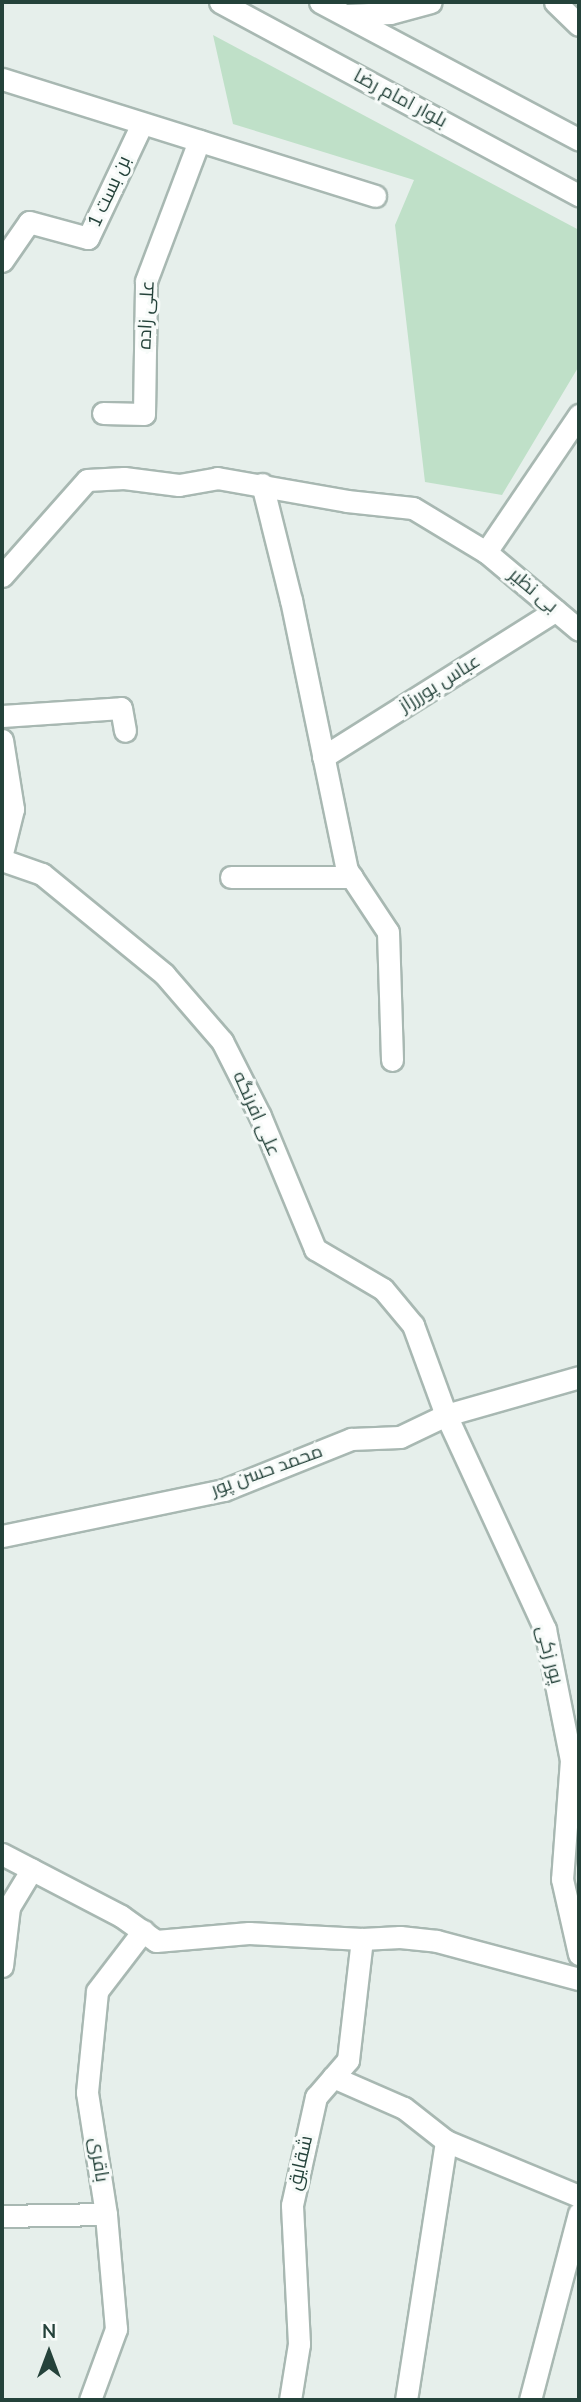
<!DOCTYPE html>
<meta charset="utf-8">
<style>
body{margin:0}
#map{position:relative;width:581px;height:2402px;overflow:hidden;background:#e6efeb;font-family:"Nunito Sans",Cairo,sans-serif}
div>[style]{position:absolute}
.green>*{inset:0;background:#bfe0c8}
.roads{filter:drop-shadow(2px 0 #a8b8b2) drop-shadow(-2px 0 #a8b8b2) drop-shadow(0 2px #a8b8b2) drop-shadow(0 -2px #a8b8b2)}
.street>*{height:21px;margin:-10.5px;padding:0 10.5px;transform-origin:10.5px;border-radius:10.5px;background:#fff}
.secondary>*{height:21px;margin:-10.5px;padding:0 10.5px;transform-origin:10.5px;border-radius:10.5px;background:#fff}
span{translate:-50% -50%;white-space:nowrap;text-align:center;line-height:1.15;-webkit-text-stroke:6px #f7fbf9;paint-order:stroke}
.street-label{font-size:19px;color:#24423a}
.frame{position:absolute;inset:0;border:4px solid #24423a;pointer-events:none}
.north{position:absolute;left:14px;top:2318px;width:70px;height:70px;-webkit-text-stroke:5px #f7fbf9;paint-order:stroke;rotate:0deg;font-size:19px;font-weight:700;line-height:28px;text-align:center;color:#24423a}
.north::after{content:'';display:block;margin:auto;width:24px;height:32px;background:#24423a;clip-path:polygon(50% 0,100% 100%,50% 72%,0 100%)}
</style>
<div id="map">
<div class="green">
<i style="clip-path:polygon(213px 35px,579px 230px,579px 366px,502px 495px,425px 482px,395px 225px,414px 180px,233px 124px)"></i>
</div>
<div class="roads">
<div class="street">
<i style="left:2px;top:79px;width:391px;rotate:17.4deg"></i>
<i style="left:2px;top:261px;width:47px;rotate:-55.3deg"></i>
<i style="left:29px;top:222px;width:61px;rotate:15.2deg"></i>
<i style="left:88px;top:238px;width:126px;rotate:-64.7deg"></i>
<i style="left:103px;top:413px;width:41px;rotate:1.4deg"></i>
<i style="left:144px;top:414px;width:133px;rotate:-89.1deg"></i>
<i style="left:146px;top:281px;width:150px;rotate:-69.3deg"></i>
<i style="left:262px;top:484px;width:120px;rotate:76deg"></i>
<i style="left:291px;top:600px;width:276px;rotate:78.3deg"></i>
<i style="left:347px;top:870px;width:74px;rotate:56.5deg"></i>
<i style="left:388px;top:932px;width:128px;rotate:88.2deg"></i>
<i style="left:486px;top:552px;width:166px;rotate:-55.8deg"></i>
<i style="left:2px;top:576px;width:128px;rotate:-48.5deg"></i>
<i style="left:87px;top:480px;width:37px;rotate:-3deg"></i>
<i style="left:124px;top:478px;width:55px;rotate:7.3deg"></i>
<i style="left:179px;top:485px;width:39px;rotate:-10deg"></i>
<i style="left:217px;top:478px;width:132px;rotate:10deg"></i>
<i style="left:347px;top:501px;width:66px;rotate:6.1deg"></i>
<i style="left:413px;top:508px;width:85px;rotate:31.1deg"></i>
<i style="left:486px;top:552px;width:121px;rotate:40deg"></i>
<i style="left:2px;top:716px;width:119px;rotate:-3.8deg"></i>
<i style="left:121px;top:708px;width:23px;rotate:80deg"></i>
<i style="left:2px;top:740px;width:70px;rotate:80.9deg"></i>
<i style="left:13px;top:809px;width:45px;rotate:104deg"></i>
<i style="left:323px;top:757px;width:275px;rotate:-32.2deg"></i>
<i style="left:2px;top:860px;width:42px;rotate:19.3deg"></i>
<i style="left:42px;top:874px;width:158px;rotate:39.3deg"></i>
<i style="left:164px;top:974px;width:89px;rotate:49.1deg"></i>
<i style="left:222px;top:1041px;width:84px;rotate:63.1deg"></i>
<i style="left:260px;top:1116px;width:144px;rotate:67.5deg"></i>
<i style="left:315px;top:1249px;width:79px;rotate:30.5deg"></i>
<i style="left:383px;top:1289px;width:47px;rotate:50.2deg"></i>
<i style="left:413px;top:1325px;width:96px;rotate:69.9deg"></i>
<i style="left:446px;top:1415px;width:236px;rotate:65.2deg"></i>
<i style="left:545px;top:1629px;width:134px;rotate:78.8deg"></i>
<i style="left:571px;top:1760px;width:119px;rotate:94.3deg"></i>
<i style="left:562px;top:1879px;width:77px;rotate:77.2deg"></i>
<i style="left:231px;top:877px;width:121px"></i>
<i style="left:2px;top:1536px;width:227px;rotate:-11.7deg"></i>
<i style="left:224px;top:1490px;width:137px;rotate:-21.9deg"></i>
<i style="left:351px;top:1439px;width:49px;rotate:-2.3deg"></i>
<i style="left:400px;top:1437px;width:51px;rotate:-25.6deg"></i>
<i style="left:446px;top:1415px;width:138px;rotate:-15.9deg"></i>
<i style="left:2px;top:1854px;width:134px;rotate:27.5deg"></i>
<i style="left:121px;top:1916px;width:43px;rotate:35.5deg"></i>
<i style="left:156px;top:1941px;width:93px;rotate:-4.9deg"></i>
<i style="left:249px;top:1933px;width:113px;rotate:3deg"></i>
<i style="left:362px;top:1939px;width:38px;rotate:-3deg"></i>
<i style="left:400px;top:1937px;width:37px;rotate:6deg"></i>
<i style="left:437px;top:1941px;width:147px;rotate:15deg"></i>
<i style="left:2px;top:1966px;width:59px;rotate:-83.2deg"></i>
<i style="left:9px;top:1907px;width:44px;rotate:-58.8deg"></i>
<i style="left:333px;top:2077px;width:77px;rotate:23.6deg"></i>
<i style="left:404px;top:2108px;width:53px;rotate:38.2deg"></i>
<i style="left:2px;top:2216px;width:104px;rotate:-1.1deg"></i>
<i style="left:90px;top:2400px;width:76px;rotate:-69.9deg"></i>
<i style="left:116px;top:2329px;width:115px;rotate:-95deg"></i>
<i style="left:106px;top:2214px;width:123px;rotate:-98.9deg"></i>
<i style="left:87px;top:2092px;width:101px;rotate:-84.3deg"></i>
<i style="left:97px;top:1991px;width:76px;rotate:-52.5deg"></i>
<i style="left:290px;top:2400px;width:57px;rotate:-80.9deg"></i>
<i style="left:299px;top:2344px;width:139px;rotate:-92.9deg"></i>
<i style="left:292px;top:2205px;width:111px;rotate:-77.5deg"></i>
<i style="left:316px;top:2097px;width:49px;rotate:-49.1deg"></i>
<i style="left:348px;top:2060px;width:122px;rotate:-83.4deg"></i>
<i style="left:406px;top:2400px;width:262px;rotate:-81.2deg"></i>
<i style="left:446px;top:2141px;width:144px;rotate:22.5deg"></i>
<i style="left:530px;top:2400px;width:193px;rotate:-75.3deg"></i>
</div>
<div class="secondary">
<i style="left:220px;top:2px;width:408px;rotate:28.3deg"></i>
<i style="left:320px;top:2px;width:293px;rotate:28deg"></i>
<i style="left:555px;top:2px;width:33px;rotate:44deg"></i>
<i style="left:347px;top:15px;width:43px;rotate:-2.7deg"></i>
<i style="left:390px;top:13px;width:42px;rotate:-15deg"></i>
</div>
</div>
<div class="street-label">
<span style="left:400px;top:99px;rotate:28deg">بلوار امام رضا</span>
<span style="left:110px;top:192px;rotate:-65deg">بن بست 1</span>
<span style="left:147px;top:315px;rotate:-87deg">علی زاده</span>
<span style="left:533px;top:591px;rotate:40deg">بی نظیر</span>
<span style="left:440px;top:684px;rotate:-32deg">عباس پوررزاز</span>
<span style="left:256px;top:1114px;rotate:66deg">علی افرنگه</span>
<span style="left:267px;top:1471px;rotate:-20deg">محمد حسن پور</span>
<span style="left:549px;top:1655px;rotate:75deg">پور زکی</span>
<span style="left:98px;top:2160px;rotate:81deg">باقری</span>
<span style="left:301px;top:2163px;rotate:-77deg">شقایق</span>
</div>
<div class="frame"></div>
<div class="north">N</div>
</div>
